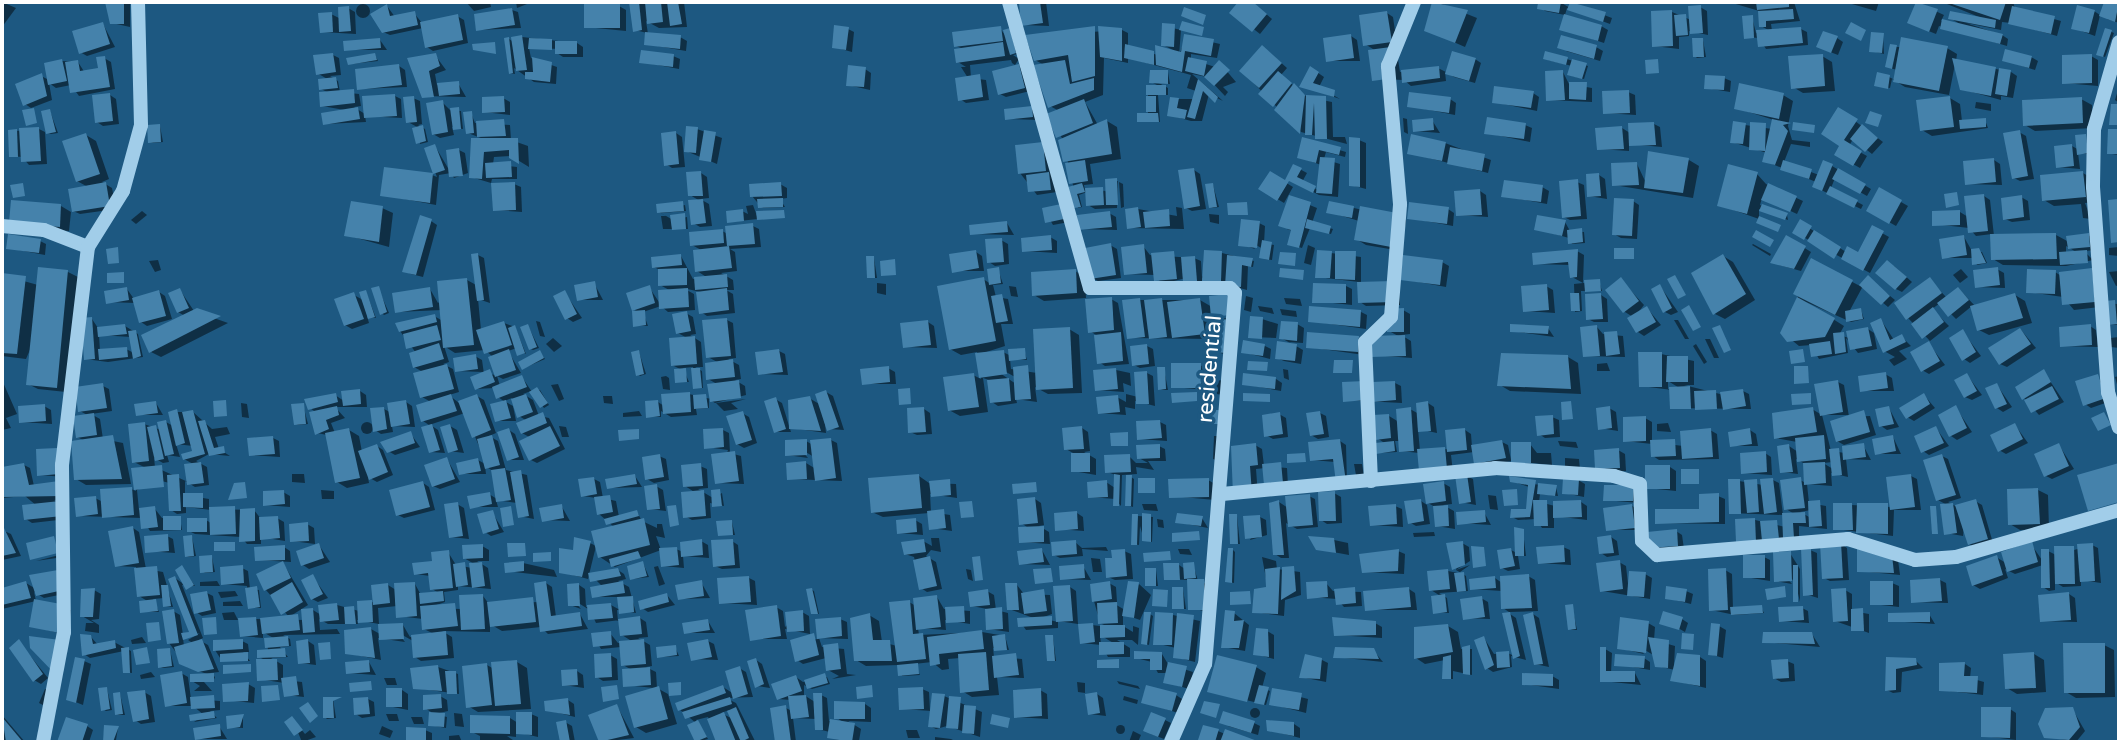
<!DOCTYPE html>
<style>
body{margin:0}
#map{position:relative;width:2121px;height:744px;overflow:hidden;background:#1d5881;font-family:"Varela Round",sans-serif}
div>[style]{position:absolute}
.shadow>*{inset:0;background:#0007}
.round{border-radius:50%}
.building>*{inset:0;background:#4582ab}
.minor>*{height:14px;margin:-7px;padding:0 7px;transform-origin:7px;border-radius:7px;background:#a1cde9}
span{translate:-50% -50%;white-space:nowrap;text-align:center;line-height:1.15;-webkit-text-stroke:7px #1d5881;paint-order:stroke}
.street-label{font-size:22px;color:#fff}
.frame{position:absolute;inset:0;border:4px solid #fff;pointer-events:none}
</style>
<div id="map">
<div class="shadow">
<i style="clip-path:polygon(2px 2px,16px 8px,2px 27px)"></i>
<i style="clip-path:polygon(107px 2px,130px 2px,130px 27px,112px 23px)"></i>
<i style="clip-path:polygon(466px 2px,490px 2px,491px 7px,474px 11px)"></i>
<i style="clip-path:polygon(516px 2px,532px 2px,517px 8px)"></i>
<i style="clip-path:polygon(631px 2px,684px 2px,687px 27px,659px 28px,646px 21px,648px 34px,680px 37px,687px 41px,686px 51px,646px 44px,647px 33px,635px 30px)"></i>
<i style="clip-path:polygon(1021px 2px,1046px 2px,1049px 26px,1023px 25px)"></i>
<i style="clip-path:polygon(1240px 2px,1252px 2px,1272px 19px,1260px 34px,1232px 12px)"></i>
<i style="clip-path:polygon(1437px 2px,1477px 18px,1465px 47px,1426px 30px)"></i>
<i style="clip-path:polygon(1535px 2px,1560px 2px,1570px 8px,1572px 3px,1612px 18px,1610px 24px,1567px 8px,1565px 15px,1545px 11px)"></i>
<i style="clip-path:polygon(1729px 2px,1794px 2px,1800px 21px,1771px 24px,1772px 31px,1801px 29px,1807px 32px,1808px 45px,1766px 49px,1759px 38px,1746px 37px,1752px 17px,1756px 33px,1770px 31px,1761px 26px,1766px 13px)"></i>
<i style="clip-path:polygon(1845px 2px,1879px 2px,1876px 11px)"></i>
<i style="clip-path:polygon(1942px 2px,2013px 2px,2015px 8px,2061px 21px,2057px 36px,2011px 23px,2002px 22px,2001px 30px,1966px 23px,2002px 35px,2008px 39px,2007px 46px,1939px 26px,1936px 34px,1916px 26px,1918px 3px,1944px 15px,1941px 21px,1963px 26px,1950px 18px,1989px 21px)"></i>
<i style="clip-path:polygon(2106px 2px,2119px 2px,2119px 23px,2107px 19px)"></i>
<i class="round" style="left:356px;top:4px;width:14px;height:14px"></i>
<i style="clip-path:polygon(387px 6px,395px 17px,414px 13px,422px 23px,457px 16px,464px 20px,468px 43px,433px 51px,427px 47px,423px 28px,390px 35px,383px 32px)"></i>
<i style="clip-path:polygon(619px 6px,626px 10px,626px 31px,586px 27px)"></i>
<i style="clip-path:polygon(1700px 7px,1707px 11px,1708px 35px,1689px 31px,1689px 36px,1679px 37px,1679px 49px,1654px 46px,1672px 12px,1691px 20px)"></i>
<i style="clip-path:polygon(348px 8px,355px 12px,356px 34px,322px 32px,331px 14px,341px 19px)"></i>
<i style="clip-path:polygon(512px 10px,518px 12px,521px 28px,478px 30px)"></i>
<i style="clip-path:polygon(2094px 11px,2100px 15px,2095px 36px,2073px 28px)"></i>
<i style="clip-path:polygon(1387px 13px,1393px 17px,1397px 45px,1376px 51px,1365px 44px)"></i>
<i style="clip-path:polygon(103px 24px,115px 47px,87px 56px,80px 52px)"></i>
<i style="clip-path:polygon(1164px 26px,1181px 30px,1179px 56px,1186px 36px,1220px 44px,1217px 58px,1191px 54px,1191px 59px,1215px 67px,1219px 62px,1236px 82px,1223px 87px,1228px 92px,1225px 96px,1207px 77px,1192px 74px,1223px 101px,1209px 94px,1202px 121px,1191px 121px,1169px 115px,1172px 99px,1194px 99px,1196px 91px,1187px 88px,1191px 75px,1128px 58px,1128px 63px,1104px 58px,1103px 95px,1085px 102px,1098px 125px,1107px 121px,1117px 127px,1121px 159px,1090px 164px,1093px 184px,1084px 185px,1085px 190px,1108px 191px,1107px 181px,1118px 181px,1117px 208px,1095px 209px,1088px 205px,1087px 192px,1079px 195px,1082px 207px,1078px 208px,1063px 140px,1049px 115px,1059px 111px,1050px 106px,1035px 66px,1044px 65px,1035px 60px,1028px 36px,1122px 30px,1128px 33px,1128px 47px,1158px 55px,1157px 48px,1173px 50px,1163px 45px)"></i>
<i style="clip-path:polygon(1601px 26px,1608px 30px,1604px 43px,1562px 29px)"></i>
<i style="clip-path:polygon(1000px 28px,1018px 54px,1013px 55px,1019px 59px,1015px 65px,1025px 70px,1030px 91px,1006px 97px,1000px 94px,1018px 67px,1012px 63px,1011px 60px,970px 65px,971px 78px,986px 80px,989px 100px,966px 103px,960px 99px,968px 78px,961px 67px,966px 67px,958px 62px,961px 48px,956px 46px)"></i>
<i style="clip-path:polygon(848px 29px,854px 32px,852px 52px,834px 47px)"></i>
<i style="clip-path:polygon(2107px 30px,2114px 33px,2105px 57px,2098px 54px)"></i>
<i style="clip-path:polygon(1883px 35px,1884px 54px,1872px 51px)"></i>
<i style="clip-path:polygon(1351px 36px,1357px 40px,1360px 61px,1328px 61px)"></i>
<i style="clip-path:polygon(522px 37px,577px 43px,583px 47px,583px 57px,563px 57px,557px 53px,562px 49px,529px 48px,531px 58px,557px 67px,556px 84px,534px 82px,514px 68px,515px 74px,510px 73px,509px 39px,514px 42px)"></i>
<i style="clip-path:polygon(1837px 38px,1843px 42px,1838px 55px,1825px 50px)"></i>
<i style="clip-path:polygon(380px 40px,387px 50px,346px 50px)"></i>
<i style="clip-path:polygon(1703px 40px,1706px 57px,1697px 58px,1695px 56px)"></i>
<i style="clip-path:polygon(1596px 47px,1603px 51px,1600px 61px,1566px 51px)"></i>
<i style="clip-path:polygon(1896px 47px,1947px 48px,1957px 54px,1956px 61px,2011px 72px,2017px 76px,2013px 98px,2001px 96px,2001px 100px,1961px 89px,1955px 64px,1949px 95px,1905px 87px,1892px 79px,1890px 88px,1879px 86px,1889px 77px,1895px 80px,1897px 70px,1890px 68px)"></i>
<i style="clip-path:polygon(1268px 51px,1287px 68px,1281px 75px,1307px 97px,1332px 102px,1333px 137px,1345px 137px,1347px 144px,1301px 132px,1242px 71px)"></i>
<i style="clip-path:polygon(1397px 53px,1400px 72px,1438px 68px,1448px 73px,1475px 59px,1481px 63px,1475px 83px,1454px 77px,1445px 72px,1446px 81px,1411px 86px,1404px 80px,1374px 79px)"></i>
<i style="clip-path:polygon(333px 55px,339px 58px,341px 75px,330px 76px,338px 81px,340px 92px,359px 94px,361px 106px,354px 107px,365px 114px,395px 96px,401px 99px,402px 118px,365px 116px,366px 122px,325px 124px,350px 111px,322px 106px,329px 93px,321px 89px,329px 80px,317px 73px)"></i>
<i style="clip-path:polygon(375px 55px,378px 61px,350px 64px)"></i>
<i style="clip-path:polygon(435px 55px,446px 70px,435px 74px,437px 85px,458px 83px,466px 97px,423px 96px,410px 59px)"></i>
<i style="clip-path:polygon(673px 56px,680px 59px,679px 69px,642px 62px)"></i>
<i style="clip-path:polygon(1822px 56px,1832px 62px,1835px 91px,1803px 93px,1793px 87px)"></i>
<i style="clip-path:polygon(2091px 56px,2098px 60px,2098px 86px,2064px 83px)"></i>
<i style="clip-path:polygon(2031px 57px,2038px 61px,2035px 70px,2004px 60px)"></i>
<i style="clip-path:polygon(104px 58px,111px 62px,115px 89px,79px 96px,71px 85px,56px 88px,49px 83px,52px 100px,31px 108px,25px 104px,41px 76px,49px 80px,62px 61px,78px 62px,85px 73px,100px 70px)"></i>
<i style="clip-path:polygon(1567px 59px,1588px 66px,1584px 79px,1572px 76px,1572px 66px,1548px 60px)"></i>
<i style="clip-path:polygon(399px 66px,405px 70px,407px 87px,359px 89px)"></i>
<i style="clip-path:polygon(1311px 68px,1324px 77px,1319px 87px,1340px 99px,1302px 86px)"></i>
<i style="clip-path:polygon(865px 69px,871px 73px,870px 90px,848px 85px)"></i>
<i style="clip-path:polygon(1168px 72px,1170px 84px,1159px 83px,1168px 88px,1168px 95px,1158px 95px,1160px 122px,1141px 122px,1148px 115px,1148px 87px,1161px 87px,1151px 82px)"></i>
<i style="clip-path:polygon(1563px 72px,1569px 84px,1592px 88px,1592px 102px,1548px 100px)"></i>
<i style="clip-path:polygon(1724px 78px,1731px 81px,1730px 92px,1706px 88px)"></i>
<i style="clip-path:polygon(2118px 90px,2119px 90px,2119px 103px,2115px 100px)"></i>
<i style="clip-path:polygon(1628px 92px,1635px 95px,1636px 115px,1605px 113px)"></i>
<i style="clip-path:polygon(1533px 93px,1539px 97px,1537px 111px,1494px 102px)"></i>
<i style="clip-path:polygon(110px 95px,116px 99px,119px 124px,103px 126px,97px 122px)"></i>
<i style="clip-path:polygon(1783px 95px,1793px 101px,1788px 126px,1792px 140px,1810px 142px,1810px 147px,1791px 144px,1784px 162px,1819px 175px,1832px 166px,1871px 189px,1867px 196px,1835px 178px,1831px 188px,1863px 205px,1861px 209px,1821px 190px,1816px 182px,1765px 161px,1767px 153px,1732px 142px,1745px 125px,1772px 129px,1774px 120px,1736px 108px)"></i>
<i style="clip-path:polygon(413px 98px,420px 101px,422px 124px,418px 125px,425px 129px,428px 142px,420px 144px,419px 128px,408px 122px)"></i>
<i style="clip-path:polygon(503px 98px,510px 102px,510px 115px,484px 112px)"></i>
<i style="clip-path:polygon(1950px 98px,1960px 104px,1962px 121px,1985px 120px,1988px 128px,1932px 136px,1922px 130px)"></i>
<i style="clip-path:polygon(1450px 99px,1456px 103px,1455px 115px,1409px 106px)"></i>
<i style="clip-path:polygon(2081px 99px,2092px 105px,2093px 128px,2035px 131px,2025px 125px)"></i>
<i style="clip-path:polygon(442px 102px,450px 110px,461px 111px,463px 129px,452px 127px,454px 135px,440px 138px,433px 134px)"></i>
<i style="clip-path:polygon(1976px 102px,1991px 104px,1991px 111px,1975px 108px)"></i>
<i style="clip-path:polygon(1032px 108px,1039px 120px,1007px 119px)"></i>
<i style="clip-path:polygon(1839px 109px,1883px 142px,1872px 154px,1853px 139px,1849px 146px,1867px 156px,1860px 168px,1837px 155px,1842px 145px)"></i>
<i style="clip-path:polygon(50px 111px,58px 133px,51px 134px,48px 133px)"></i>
<i style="clip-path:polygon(471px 113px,475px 123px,510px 125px,511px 140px,528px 146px,529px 167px,511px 156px,494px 157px,493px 164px,517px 167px,517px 179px,492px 179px,491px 183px,471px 177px,486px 140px,468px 133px)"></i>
<i style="clip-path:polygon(1403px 118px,1407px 119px,1408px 134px,1404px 132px)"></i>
<i style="clip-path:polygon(1432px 120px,1440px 133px,1415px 131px)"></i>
<i style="clip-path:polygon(1654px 124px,1660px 127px,1662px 147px,1629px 144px,1629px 151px,1599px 149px,1622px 128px,1630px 133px)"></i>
<i style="clip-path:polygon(1525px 125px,1532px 128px,1530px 142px,1487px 133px)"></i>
<i style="clip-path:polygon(160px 126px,163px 142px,153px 143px,150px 142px)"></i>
<i style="clip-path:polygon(39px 129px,45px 132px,47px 164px,29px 165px,22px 157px,11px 156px,16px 131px)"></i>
<i style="clip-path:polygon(697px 129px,722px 138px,717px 164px,686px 151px)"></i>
<i style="clip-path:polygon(2117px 131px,2119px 155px,2112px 154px,2109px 153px)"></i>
<i style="clip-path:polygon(2019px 132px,2026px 136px,2034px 179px,2020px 181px,2014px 178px)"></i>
<i style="clip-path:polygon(676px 133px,682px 137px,685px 167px,672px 168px,666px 164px)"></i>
<i style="clip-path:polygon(86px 135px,96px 141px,109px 179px,102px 182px,112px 188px,116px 209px,80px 214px,73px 211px,88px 187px,77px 181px)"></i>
<i style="clip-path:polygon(2085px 136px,2089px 154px,2078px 153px,2080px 169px,2058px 167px,2072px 146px,2079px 150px)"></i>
<i style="clip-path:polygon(1303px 139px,1346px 152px,1345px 157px,1326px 152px,1324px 159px,1340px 164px,1338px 197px,1319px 195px,1288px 179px,1294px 166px,1307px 173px,1302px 182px,1318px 190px,1321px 165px,1299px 157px)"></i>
<i style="clip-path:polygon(1359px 140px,1366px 143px,1366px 189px,1351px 185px)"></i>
<i style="clip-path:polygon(1445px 143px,1491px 160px,1488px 173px,1409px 153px)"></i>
<i style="clip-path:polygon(1042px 144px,1057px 192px,1037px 195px,1020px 173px)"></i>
<i style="clip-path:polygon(435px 146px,448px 168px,459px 150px,465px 153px,468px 173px,454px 178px,451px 173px,439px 175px,436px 205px,383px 195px,432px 175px,437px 177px,426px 149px)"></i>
<i style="clip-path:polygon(1689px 160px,1699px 166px,1693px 198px,1614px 185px,1637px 164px,1646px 183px)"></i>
<i style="clip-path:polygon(1994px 160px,2000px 164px,2002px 185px,1967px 184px)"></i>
<i style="clip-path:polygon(1194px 170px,1200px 174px,1206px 209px,1192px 211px,1186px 208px)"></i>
<i style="clip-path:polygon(701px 173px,707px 177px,709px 198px,700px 199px,709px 204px,712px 226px,700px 227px,693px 223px,700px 201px,690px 195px)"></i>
<i style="clip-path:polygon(1270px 173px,1293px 187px,1284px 203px,1261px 189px)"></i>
<i style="clip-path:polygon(2083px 173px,2093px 179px,2095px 202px,2085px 203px,2091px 219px,2083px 218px,2081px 204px,2054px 206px,2044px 200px)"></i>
<i style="clip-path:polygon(1757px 174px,1766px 184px,1803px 201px,1797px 214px,1762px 198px,1760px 205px,1787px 215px,1788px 220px,1759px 209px,1759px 219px,1719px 205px)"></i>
<i style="clip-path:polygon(1599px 175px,1605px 179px,1607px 199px,1589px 196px)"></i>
<i style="clip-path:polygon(1119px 182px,1123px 184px,1124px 207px,1121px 208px)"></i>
<i style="clip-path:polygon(1577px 182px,1584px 185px,1587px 219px,1570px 220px,1564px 217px)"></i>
<i style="clip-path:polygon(514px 184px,521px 187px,522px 212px,495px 210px)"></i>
<i style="clip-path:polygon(780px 184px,787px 188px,787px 198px,780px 199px,785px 207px,762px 208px,752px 196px)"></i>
<i style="clip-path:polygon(1213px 185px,1219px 207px,1213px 208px,1211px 207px)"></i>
<i style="clip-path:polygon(1542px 187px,1549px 191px,1547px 204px,1503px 196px)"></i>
<i style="clip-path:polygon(1880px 190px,1908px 206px,1896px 226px,1868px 210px)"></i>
<i style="clip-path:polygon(1480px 191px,1486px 195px,1488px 217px,1458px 215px)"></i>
<i style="clip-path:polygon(evenodd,1984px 196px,1990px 200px,1994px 236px,2056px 235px,2069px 242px,2088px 235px,2095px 239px,2096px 250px,2084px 251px,2093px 260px,2066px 266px,2003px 265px,1993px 259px,1992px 234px,1976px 236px,1969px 228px,1934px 224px,1960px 212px,1968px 217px,1984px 196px,2066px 246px,2078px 253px,2066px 254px,2066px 246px)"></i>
<i style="clip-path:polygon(1290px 197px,1317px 208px,1312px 223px,1333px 229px,1331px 234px,1310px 228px,1302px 248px,1292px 245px,1293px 231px,1287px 229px)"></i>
<i style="clip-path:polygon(2021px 197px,2028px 201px,2030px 220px,2012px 222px,2005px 219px)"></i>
<i style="clip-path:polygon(1633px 201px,1639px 205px,1637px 239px,1621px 238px,1614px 234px)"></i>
<i style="clip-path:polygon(685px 205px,686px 211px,661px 213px,673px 220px,687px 217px,688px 229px,663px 229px,661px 216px,666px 216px,659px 212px)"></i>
<i style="clip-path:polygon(753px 205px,758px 219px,729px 222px,742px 211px,748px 214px,746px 206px)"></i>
<i style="clip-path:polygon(61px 206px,71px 212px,69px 231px,21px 227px)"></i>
<i style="clip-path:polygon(1176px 207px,1182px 208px,1184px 229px,1129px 228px,1138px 209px,1177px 216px)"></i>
<i style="clip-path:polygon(382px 208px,393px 213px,389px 247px,346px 235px)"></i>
<i style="clip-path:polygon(1354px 208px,1406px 220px,1401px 251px,1366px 245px,1356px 239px,1359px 221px,1329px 212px)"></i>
<i style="clip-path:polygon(1044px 209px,1069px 222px,1053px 225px)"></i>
<i style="clip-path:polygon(1448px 209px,1454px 213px,1453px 226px,1409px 218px)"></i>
<i style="clip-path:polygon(142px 211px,147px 215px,136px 224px,131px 220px)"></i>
<i style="clip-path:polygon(1109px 213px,1116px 217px,1117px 230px,1080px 229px)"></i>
<i style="clip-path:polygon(1209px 214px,1219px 215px,1219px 224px,1210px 222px)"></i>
<i style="clip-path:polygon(431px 221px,437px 225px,423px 277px,411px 274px,405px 271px)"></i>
<i style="clip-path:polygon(1565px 222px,1570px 231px,1584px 232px,1585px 243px,1572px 244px,1569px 238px,1537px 229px)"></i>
<i style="clip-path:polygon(1800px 222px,1846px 252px,1859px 254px,1873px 228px,1889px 237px,1870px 273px,1794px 232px)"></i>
<i style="clip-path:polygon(1007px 223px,1014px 235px,972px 234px)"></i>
<i style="clip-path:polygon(1259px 223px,1265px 226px,1264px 243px,1274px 245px,1272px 260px,1264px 259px,1263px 249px,1249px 241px,1255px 249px,1240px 244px)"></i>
<i style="clip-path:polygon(753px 226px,759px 229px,761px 247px,730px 249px,735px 252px,737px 271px,721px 273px,733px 280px,734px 290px,726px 290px,733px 294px,735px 313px,707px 316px,701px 312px,705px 293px,683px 288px,694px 294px,695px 310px,668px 312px,661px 306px,643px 312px,648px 326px,635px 325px,639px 313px,633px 309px,649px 287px,659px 302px,671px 291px,660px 285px,660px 270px,654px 267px,681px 256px,693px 279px,708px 278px,697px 271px,703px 251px,692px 245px,722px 231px,728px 234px)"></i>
<i style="clip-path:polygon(1050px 237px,1057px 241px,1057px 253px,1024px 251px)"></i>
<i style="clip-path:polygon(1787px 237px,1811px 252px,1801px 271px,1779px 265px)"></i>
<i style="clip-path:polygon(1964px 237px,1972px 251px,1982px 252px,1987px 263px,1977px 265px,1974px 258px,1944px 258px)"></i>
<i style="clip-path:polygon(1001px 240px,1008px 244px,1009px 264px,995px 266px,989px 262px)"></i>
<i style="clip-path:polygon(40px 241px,46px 244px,45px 255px,8px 248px)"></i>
<i style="clip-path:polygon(1753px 244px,1771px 254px,1770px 256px,1752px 245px)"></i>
<i style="clip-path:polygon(1110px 245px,1117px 249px,1121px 278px,1098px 281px,1092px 278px)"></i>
<i style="clip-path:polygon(1308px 245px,1315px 248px,1311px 265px,1304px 263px)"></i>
<i style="clip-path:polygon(1143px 246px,1150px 255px,1194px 258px,1201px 261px,1202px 277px,1222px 253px,1254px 261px,1253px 267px,1248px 266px,1247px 290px,1202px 278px,1202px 283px,1182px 279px,1162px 284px,1155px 275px,1126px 274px)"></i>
<i style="clip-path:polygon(2119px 247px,2119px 256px,2109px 255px,2109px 248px)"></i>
<i style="clip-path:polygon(1577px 251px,1584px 255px,1583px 283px,1599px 281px,1602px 291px,1581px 291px,1582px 311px,1575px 312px,1574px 284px,1583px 283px,1572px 277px,1571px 265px,1535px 264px)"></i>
<i style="clip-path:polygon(976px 252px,982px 256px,984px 271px,953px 271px)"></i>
<i style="clip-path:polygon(1331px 253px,1361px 257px,1361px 284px,1399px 287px,1400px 305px,1366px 306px,1360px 302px,1359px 282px,1317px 277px)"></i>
<i style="clip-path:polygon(478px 255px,484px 258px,490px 303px,478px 299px,481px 330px,504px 323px,515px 327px,526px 354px,517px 348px,508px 351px,521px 373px,503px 379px,497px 376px,500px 386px,522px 377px,532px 392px,540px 390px,549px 405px,544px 408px,531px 391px,523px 394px,533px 400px,539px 416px,549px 418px,565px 449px,537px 463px,531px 460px,531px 438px,522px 433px,527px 421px,519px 416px,512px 398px,504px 401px,513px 406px,516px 421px,497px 421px,505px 402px,498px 397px,494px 388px,476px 389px,483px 372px,457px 371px,475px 356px,482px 360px,484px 374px,497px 375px,493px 357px,485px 350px,455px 353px,444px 346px,449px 362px,443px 364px,453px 369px,459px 392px,449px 395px,459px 403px,477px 396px,484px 400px,496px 433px,489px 436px,498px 441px,506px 470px,527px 475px,534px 519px,519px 516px,517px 503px,496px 500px,498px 507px,472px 507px,489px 494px,497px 499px,493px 471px,485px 466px,486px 474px,460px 474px,478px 460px,487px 465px,465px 413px,429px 425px,423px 421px,431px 402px,422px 397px,423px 372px,414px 367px,416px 353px,400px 331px,434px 316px,443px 321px,442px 310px,397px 312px,430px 289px,438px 303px,467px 280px,478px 286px)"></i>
<i style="clip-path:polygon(1723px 256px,1733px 262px,1755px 300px,1725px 319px,1715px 314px)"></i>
<i style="clip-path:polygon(874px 258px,877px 278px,872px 278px,869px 277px)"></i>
<i style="clip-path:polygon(158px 260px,161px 270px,155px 272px,149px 261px)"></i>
<i style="clip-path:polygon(1812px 261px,1860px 286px,1868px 278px,1895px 300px,1888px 307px,1863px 286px,1849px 312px,1861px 310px,1864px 319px,1851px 322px,1806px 302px,1844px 326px,1839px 335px,1849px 338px,1868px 329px,1874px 333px,1877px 349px,1858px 353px,1846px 338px,1848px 353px,1819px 359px,1811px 345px,1799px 346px,1783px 333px)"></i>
<i style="clip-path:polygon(1442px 262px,1449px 266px,1446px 287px,1402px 279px)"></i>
<i style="clip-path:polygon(1894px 266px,1912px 282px,1902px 292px,1896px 289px)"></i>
<i style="clip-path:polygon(evenodd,998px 269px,1003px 284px,993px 285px,996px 297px,1008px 299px,1013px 324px,1001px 324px,1005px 346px,980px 354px,1003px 352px,1011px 356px,1024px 350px,1027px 360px,1010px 359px,1011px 369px,1037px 373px,1069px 329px,1079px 335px,1082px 393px,1048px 394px,1035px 387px,1037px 402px,1016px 399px,1017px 403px,998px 406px,992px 402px,989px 380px,983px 378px,988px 412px,960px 416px,949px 410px,973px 375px,981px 379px,977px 352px,961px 355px,950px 349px,983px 279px,991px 284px,998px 269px,999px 368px,1015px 377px,1016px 384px,997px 371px,999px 368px)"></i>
<i style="clip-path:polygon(1961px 269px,1968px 277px,1960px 283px,1953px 275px)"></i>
<i style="clip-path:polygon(1997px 269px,2004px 273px,2005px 288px,1977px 287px)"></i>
<i style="clip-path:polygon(1075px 271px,1085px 277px,1086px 298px,1044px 301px,1034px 295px)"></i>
<i style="clip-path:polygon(2119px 271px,2119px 285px,2116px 286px,2109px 272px)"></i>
<i style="clip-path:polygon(68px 272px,78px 277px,66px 392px,38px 389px,28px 384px,32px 345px,26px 359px,2px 356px,2px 275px,38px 285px)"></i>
<i style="clip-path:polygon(2055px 272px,2104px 303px,2117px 304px,2119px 325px,2109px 324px,2108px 306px,2074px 310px,2063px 297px,2028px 292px)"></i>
<i style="clip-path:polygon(1621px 280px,1644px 305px,1637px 314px,1647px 308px,1661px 325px,1644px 336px,1638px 332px,1633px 317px,1625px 312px)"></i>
<i style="clip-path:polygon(1930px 280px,1947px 298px,1959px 289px,1976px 307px,2015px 295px,2025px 301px,2032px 323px,1989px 335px,1979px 330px,1972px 306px,1956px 319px,1940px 303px,1932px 309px,1949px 326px,1930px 341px,1908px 318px)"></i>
<i style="clip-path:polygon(594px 283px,603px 300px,579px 300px)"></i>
<i style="clip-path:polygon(877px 283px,886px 284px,886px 295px,877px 293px)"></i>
<i style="clip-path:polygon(1009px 286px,1016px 287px,1018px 297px,1011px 296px)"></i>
<i style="clip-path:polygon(1346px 286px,1352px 289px,1352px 305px,1314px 301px)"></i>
<i style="clip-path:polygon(1546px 286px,1553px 290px,1555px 313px,1525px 311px)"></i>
<i style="clip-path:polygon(1660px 286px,1678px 312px,1671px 315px,1665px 312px)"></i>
<i style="clip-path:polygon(378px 288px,389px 313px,384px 315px,382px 313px)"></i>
<i style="clip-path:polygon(127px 289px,134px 299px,159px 292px,165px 296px,172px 319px,147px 326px,141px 322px,136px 303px,107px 302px)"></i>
<i style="clip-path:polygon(180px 290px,194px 311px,228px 323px,161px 357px,151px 352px,185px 316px,178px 312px)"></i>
<i style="clip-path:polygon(366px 292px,376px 318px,367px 316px,369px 323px,352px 329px,345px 325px,354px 295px,363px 300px)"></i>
<i style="clip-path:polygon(565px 293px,582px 318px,573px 322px,567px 318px)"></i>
<i style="clip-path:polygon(1601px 295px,1607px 299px,1608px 322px,1594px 322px,1588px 319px)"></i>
<i style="clip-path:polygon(1246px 296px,1253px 298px,1251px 312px,1244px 310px)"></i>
<i style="clip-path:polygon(1284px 298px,1300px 299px,1302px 306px,1286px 304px)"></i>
<i style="clip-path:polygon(1111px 299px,1118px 303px,1129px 364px,1105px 366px,1099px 362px,1096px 335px,1090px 331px)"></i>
<i style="clip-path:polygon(1140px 300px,1200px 300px,1212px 307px,1216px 319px,1235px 317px,1225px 319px,1235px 325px,1233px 356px,1212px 351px,1213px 339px,1129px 338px)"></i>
<i style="clip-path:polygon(1258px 306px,1272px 308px,1274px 314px,1260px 311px)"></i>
<i style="clip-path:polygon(1280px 309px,1296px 311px,1297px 317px,1282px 315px)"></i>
<i style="clip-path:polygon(1403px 310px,1410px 314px,1410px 334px,1401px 335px,1411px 341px,1412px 358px,1372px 355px,1400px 337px,1389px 331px)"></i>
<i style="clip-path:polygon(684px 312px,693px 317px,696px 334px,690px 335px,701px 342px,703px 367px,695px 367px,702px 371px,703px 388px,695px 387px,693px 367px,683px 368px,689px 382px,677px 381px,682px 370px,672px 365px,687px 338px,678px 333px)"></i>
<i style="clip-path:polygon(1361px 312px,1367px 315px,1366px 329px,1310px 321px)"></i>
<i style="clip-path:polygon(evenodd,92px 319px,98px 328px,125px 326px,138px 334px,143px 357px,108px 362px,85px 359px,92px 319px,99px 335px,131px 337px,134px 353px,126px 349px,100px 351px,99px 335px)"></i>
<i style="clip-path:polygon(1262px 319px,1278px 324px,1276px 338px,1251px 337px)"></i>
<i style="clip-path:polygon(727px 320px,733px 323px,736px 358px,728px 359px,739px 365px,741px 379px,735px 380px,745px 386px,746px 395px,715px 403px,709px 399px,709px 408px,696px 409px,697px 415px,671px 417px,661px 411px,661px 417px,648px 416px,658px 402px,664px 406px,689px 394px,711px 399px,719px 385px,708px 379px,719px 363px,708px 357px)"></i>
<i style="clip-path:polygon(1674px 320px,1678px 320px,1689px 339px,1685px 339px)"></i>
<i style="clip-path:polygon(1881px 320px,1894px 340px,1902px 337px,1911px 346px,1899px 351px,1907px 359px,1894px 366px,1889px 360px,1895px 357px,1884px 351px)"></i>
<i style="clip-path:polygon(536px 321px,540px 322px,545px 337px,540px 336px)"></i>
<i style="clip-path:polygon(928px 322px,934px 326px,937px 348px,905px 347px)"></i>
<i style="clip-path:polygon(1297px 324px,1304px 328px,1303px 343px,1289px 342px,1303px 350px,1301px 364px,1284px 361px,1277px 358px,1294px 345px,1281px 338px)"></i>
<i style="clip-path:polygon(528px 326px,539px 348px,533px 350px,531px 349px)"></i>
<i style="clip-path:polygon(2090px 326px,2096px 330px,2098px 347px,2062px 346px)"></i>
<i style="clip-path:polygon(1597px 327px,1603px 334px,1623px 336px,1625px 357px,1585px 356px)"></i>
<i style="clip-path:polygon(1548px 328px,1554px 337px,1512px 331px)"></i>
<i style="clip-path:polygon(2021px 330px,2036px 348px,2007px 367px,2000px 364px)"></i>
<i style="clip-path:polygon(1963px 332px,1981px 356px,1970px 363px,1964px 359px)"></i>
<i style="clip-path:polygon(2119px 337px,2119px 348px,2111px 347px,2110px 338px)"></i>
<i style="clip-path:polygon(553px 338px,562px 346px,554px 352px,546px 344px)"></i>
<i style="clip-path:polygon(1359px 338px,1365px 341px,1364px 355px,1308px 347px)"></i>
<i style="clip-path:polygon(1705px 339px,1710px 339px,1719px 358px,1714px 358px)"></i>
<i style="clip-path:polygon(1696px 344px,1707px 362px,1704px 364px,1693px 346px)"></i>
<i style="clip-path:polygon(1929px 344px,1945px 365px,1929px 374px,1922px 370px)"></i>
<i style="clip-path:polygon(1147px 346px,1153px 349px,1155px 366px,1140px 368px,1134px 365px)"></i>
<i style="clip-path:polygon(1265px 346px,1271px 349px,1270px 359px,1243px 352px)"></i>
<i style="clip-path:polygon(779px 351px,785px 354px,788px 375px,760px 374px)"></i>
<i style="clip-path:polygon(639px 352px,646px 374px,640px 376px,638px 374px)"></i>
<i style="clip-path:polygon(540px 353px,545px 359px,524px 368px)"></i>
<i style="clip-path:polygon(evenodd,1661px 354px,1694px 361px,1694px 385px,1684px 385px,1720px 394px,1743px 391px,1749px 394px,1751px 409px,1672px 408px,1672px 390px,1641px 386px,1661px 354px,1668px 381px,1681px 389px,1668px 389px,1668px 381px)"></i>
<i style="clip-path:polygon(1568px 357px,1578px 363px,1581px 394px,1510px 391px,1500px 385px)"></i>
<i style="clip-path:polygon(1607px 363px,1610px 371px,1597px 371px,1597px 364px)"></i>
<i style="clip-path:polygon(1200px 365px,1207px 369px,1207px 390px,1173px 387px)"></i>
<i style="clip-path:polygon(888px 368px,895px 372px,896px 384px,864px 384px)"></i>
<i style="clip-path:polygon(1164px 369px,1168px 390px,1163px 390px,1160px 389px)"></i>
<i style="clip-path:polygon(1283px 369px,1288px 370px,1289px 380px,1284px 378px)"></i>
<i style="clip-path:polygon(1116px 370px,1130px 373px,1131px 386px,1123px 383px,1124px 392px,1097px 390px)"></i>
<i style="clip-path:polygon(2044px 372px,2064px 402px,2039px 415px,2024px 398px)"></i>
<i style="clip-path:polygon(1147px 373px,1153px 376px,1155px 406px,1135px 401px,1135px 409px,1125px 407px,1126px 415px,1099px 413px,1117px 397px,1126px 402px,1126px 394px,1138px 397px)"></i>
<i style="clip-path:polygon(1885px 374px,1892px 378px,1894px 391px,1862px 391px)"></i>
<i style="clip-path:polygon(1967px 375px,1982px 395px,1972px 400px,1965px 397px)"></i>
<i style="clip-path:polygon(666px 376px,669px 378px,670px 390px,663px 389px,661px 377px)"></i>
<i style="clip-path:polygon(2098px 376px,2111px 401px,2091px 408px,2085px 404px)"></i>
<i style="clip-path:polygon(2119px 376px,2119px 392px,2115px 377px)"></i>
<i style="clip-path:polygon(1276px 379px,1282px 383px,1281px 391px,1244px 384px)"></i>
<i style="clip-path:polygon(2px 380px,17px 414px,6px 418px,11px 428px,2px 430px)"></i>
<i style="clip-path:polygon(1224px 380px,1227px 395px,1214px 394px,1214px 381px)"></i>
<i style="clip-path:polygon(evenodd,1838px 382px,1844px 385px,1849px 417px,1870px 416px,1876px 435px,1844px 445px,1837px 441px,1848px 415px,1822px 415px,1831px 451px,1845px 453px,1863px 445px,1871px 460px,1846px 459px,1848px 477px,1831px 473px,1832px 486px,1807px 484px,1809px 503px,1826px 506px,1827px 529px,1799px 526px,1799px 541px,1770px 543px,1762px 538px,1762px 544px,1744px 545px,1755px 520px,1785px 527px,1796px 515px,1786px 509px,1800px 480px,1806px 483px,1805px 464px,1796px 459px,1798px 474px,1782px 472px,1789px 446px,1798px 452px,1797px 442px,1776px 438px,1812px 409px,1822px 415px,1838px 382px,1833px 462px,1833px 469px,1823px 463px,1833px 462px,1838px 382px,1811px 510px,1811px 518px,1800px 512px,1811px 510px)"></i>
<i style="clip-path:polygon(1395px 383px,1401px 386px,1402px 403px,1345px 400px)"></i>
<i style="clip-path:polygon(558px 384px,564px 399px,559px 401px,551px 385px)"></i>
<i style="clip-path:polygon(1997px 385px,2012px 407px,2003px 412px,1997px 408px)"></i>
<i style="clip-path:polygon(103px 386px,109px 389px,112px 411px,91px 414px,100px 419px,103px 439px,123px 443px,131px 484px,86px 485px,76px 479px,85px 441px,77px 437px,89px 416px,80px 411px)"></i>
<i style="clip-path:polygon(360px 391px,366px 395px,367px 407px,335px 407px,345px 418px,331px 423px,335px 433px,349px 430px,359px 436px,362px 452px,377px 446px,383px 450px,393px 475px,377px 482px,368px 477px,369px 483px,347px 488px,337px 482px,327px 435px,317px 433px,317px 413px,310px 408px,335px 395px,344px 401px)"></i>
<i style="clip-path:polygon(826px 392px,833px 396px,844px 430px,829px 429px,824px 415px,826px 433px,791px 428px,809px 398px,821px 405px)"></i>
<i style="clip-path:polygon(1924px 395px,1935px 408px,1914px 421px,1907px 417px)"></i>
<i style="clip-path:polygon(603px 396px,612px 396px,613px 404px,604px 403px)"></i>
<i style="clip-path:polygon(746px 399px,731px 403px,738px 409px,724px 411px,716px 403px)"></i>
<i style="clip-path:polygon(775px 399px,782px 403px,791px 432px,776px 432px)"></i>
<i style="clip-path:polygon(406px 402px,412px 406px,415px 427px,392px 426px,393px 432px,381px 434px,375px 430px,384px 409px,390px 412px)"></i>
<i style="clip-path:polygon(156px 403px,163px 415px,138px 415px)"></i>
<i style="clip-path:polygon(241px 403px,247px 404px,249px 418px,242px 417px)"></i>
<i style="clip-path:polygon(1428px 403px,1434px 407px,1437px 433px,1418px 429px,1420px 451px,1449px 449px,1465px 430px,1471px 434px,1472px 447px,1502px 442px,1508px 445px,1511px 460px,1530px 444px,1537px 453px,1551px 453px,1552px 465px,1512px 461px,1482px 466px,1474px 452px,1451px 455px,1453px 472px,1419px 453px,1401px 451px,1401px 441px,1395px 441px,1397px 452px,1378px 453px,1386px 444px,1377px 438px,1389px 416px,1399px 422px,1410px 409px,1419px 414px)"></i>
<i style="clip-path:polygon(303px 405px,308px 424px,298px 425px,296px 424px)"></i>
<i style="clip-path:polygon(44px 406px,51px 410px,52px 424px,21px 422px)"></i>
<i style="clip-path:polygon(1609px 408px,1616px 412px,1618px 431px,1600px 428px)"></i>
<i style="clip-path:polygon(1889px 408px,1899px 427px,1887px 430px,1881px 426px)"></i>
<i style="clip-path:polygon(1956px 408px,1972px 432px,1957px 440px,1951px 436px)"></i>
<i style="clip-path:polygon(924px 409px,930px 413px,932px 434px,917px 435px,910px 432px)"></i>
<i style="clip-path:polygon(639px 411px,642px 416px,623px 417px,623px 413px)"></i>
<i style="clip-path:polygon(evenodd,177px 412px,193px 412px,212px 429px,227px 427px,230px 434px,215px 437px,219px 449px,230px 456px,209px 454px,196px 461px,207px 467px,209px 485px,195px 487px,185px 481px,185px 495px,209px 499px,209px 509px,254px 510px,261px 519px,277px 518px,284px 522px,285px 541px,261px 537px,261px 544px,247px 544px,241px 537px,195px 534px,189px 531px,206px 520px,211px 523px,211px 510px,186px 507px,186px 513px,177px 514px,171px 510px,174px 484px,157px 480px,137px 490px,139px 510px,155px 509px,162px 518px,180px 518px,182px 530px,150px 531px,142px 518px,78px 516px,95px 498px,103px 502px,131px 489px,136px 491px,134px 470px,146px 468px,134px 462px,144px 424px,161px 430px,166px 422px,173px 426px,177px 412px,176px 444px,193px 446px,194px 452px,184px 459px,195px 465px,188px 482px,155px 467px,154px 458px,163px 463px,169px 462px,167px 455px,180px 457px,176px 444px)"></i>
<i style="clip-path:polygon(742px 413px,749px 417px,757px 443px,744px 448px,737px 444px)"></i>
<i style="clip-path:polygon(1320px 413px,1326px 416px,1329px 437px,1318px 439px,1311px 435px)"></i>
<i style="clip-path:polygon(1279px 414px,1286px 418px,1288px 437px,1273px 439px,1266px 435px)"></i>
<i style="clip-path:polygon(1552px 417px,1559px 420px,1560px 437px,1545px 438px,1539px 434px)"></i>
<i style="clip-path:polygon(1645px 418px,1652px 422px,1652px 442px,1683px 446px,1710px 430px,1717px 434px,1719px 459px,1659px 460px,1653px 456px,1652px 444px,1625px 441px)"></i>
<i class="round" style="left:361px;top:422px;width:12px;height:12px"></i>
<i style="clip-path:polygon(1160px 422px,1166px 425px,1167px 441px,1139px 439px)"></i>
<i style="clip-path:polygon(1668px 423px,1671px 432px,1657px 431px,1657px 424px)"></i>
<i style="clip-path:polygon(2015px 425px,2028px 443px,2006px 454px,1999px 450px)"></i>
<i style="clip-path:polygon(432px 426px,438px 430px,445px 453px,431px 452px)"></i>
<i style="clip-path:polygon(450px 426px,457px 430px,464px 453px,449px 451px)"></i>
<i style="clip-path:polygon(559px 426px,566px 427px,569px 437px,562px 437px)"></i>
<i style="clip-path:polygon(1082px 428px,1088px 432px,1090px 451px,1084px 452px,1096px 459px,1096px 475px,1073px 471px,1073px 453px,1066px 449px)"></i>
<i style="clip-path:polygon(1936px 428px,1949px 446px,1929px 455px,1923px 451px)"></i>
<i style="clip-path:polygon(509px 430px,515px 434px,524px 460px,508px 460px)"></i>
<i style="clip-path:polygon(723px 430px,729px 433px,730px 453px,741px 456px,744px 484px,717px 483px,728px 450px,706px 447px)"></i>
<i style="clip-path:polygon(1750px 430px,1756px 434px,1758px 446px,1732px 446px)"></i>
<i style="clip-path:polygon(411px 434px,420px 447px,395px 455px,388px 451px)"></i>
<i style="clip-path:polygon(1214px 436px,1220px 436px,1216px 460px,1213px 459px)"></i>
<i style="clip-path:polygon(1893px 437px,1901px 454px,1877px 454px)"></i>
<i style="clip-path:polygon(273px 438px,279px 441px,280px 457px,250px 455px)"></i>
<i style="clip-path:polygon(831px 440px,837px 443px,842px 481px,789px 479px,806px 463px,816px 469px,814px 457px,799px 448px,808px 458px,787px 455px,806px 441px,813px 445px)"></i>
<i style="clip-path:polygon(1340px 441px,1346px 445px,1347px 483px,1335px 462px,1312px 460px)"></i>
<i style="clip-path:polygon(1558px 441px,1576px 442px,1578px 448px,1560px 446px)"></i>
<i style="clip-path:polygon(1255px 445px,1262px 449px,1264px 466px,1287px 468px,1288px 486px,1265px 468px,1256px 469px,1258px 496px,1241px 498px)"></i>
<i style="clip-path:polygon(2059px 445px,2074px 469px,2052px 479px,2046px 476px)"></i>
<i style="clip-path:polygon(1159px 446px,1165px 449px,1166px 461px,1148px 461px,1154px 470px,1136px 467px,1137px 474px,1122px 475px,1121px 506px,1115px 499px,1090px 497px,1106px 482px,1115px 488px,1116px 475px,1107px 472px,1129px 456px,1136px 463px,1148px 463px,1139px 458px)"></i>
<i style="clip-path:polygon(1618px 450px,1625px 454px,1626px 471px,1603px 472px)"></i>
<i style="clip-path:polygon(38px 451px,65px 477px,39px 475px)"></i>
<i style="clip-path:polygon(1765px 453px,1771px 457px,1772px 475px,1743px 473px)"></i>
<i style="clip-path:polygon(659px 456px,666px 459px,669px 480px,654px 483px,647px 479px)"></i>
<i style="clip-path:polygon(1942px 456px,1948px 459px,1961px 498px,1948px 502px,1957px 507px,1975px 501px,1982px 505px,1993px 543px,1976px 548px,1969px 544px,1964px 526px,1963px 536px,1946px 533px,1947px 505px,1938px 500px)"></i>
<i style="clip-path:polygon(1565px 458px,1579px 459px,1580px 470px,1565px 468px)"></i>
<i style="clip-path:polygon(447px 459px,460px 482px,440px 489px,433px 486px)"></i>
<i style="clip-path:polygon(1354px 464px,1362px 464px,1364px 476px,1356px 475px)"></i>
<i style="clip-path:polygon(24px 465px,30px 468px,34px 486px,67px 499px,54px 500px,66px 507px,67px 519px,32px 523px,26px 519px,37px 506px,25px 496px,2px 498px,2px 469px)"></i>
<i style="clip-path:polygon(700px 466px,707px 469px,708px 488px,698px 489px,713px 498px,722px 493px,724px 506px,710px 503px,711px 518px,692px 520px,685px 516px,696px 493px,685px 486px)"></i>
<i style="clip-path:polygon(1670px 467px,1676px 471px,1676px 491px,1647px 488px)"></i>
<i style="clip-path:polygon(292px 474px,304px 474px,305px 483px,292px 482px)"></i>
<i style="clip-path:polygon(1128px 475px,1134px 479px,1133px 507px,1127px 505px)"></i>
<i style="clip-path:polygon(635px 476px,642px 487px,609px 488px)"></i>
<i style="clip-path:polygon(919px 476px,929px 483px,956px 484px,957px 498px,930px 494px,931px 512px,950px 515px,952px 531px,931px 528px,929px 513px,883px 517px,872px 512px)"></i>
<i style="clip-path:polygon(1466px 476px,1473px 479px,1476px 505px,1460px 502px)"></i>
<i style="clip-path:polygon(1911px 476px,1917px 479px,1921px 510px,1894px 510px,1893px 536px,1835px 529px,1851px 505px,1891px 507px)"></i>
<i style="clip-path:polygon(594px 479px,600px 482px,603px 498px,616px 501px,619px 517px,637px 512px,642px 521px,657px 528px,657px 524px,662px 524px,665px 538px,656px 536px,661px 550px,615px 567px,600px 557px,614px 527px,599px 514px,596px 498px,583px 496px)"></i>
<i style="clip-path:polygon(1208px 480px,1215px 484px,1215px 500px,1171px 496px)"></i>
<i style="clip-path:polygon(1578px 480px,1585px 484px,1584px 497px,1564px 493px)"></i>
<i style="clip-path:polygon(1773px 480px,1779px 483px,1783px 515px,1731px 513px,1739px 481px,1763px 485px)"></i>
<i style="clip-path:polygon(1512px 481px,1556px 487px,1558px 496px,1540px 494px,1539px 502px,1555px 506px,1581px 502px,1587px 506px,1587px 520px,1554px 516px,1554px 528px,1542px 528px,1536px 519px,1518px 520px,1512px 517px,1527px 511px,1529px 487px)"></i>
<i style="clip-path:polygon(423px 483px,429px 487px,435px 510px,404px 518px,398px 515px)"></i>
<i style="clip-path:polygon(1443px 483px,1450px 487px,1452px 504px,1443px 505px,1454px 511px,1455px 529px,1437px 526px,1435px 507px,1428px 503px)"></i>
<i style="clip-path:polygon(656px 486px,663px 490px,666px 511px,649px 509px)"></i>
<i style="clip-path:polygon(1633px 487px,1639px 503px,1605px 500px)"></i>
<i style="clip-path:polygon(321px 490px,334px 491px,334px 499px,322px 499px)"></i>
<i style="clip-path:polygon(2038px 490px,2048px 495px,2049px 529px,2020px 530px,2010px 524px)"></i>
<i style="clip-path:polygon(283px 492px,290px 496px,290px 507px,265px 505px)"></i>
<i style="clip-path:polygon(1334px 493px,1341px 497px,1342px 523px,1327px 524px,1321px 520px)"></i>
<i style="clip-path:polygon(1488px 495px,1496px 496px,1498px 510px,1490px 509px)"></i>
<i style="clip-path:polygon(1309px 496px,1315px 499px,1318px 527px,1297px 529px,1286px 523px,1289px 558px,1281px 558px,1275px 554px,1279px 502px,1288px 508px)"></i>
<i style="clip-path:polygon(1718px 496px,1725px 499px,1725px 524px,1657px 523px,1701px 511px)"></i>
<i style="clip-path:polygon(1035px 499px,1041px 503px,1044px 525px,1039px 526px,1049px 532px,1050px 544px,1021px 542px,1030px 529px,1021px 523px)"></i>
<i style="clip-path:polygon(1421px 501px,1427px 505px,1430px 524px,1416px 526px,1409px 522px)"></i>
<i style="clip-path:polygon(457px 504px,464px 508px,469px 539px,451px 537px)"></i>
<i style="clip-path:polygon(1142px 504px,1156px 504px,1158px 511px,1144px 510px)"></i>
<i style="clip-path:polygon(1631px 505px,1638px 510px,1641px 530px,1608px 530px)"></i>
<i style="clip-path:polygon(1395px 506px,1402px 509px,1403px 527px,1372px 525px)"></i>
<i style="clip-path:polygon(562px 507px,570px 521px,544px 520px)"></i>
<i style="clip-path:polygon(492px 512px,504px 532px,491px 536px,485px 532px)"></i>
<i style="clip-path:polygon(1484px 512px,1491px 525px,1459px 523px)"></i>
<i style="clip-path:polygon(1077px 513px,1083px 517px,1084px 531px,1057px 529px)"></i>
<i style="clip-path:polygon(1138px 516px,1153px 517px,1152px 542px,1144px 540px,1140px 526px,1139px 545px,1133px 544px)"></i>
<i style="clip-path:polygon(1237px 516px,1240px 544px,1235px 544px,1232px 543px)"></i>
<i style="clip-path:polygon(1260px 517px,1266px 520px,1267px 535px,1250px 540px)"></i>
<i style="clip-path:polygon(1202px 518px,1208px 528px,1177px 522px)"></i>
<i style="clip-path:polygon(1157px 519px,1163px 520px,1164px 528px,1158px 527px)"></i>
<i style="clip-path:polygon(915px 520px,922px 524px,923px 535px,899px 533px)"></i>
<i style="clip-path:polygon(732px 522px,735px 535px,719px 535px)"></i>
<i style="clip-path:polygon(307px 524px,314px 528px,315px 544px,292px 541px)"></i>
<i style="clip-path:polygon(133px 528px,139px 532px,146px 569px,163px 572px,173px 607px,165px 606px,164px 598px,153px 599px,159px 612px,141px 612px,149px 602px,139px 596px,136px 567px,117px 566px)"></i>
<i style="clip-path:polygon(2px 530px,11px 534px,21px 556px,2px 560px)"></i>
<i style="clip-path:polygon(1523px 531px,1526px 556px,1518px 556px,1520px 569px,1508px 571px,1502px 568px,1511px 550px,1517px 553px)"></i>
<i style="clip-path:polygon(1676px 531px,1682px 535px,1684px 549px,1650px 547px)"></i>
<i style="clip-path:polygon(1434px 532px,1435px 536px,1414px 537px,1413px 533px)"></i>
<i style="clip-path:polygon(167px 536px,173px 539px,175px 553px,147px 551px)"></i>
<i style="clip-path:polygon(192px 537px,196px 556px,189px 557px,186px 556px)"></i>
<i style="clip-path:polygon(1611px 537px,1617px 541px,1619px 555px,1607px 557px,1601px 553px)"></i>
<i style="clip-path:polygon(931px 538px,939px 538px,941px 552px,931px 550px,926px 556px,936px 562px,942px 589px,927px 592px,921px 588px,914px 557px,905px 554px,923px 541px,932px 546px)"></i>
<i style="clip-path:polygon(1334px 540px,1348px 543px,1349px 555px,1317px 549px)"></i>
<i style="clip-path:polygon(701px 541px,708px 545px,709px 558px,683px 556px,684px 568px,663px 566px,676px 549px,683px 552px)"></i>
<i style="clip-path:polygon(732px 541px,738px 545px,740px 568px,722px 569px,715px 566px)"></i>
<i style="clip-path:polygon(1075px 542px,1082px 548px,1106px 547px,1108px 551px,1082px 549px,1083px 556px,1060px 558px,1054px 555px)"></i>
<i style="clip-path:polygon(590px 543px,596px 546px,588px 579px,561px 572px)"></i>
<i style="clip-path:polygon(1462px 543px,1469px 547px,1470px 561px,1456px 570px)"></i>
<i style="clip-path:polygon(1841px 544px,1847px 548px,1849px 580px,1830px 581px,1824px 578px)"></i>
<i style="clip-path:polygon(2031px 544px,2042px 560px,2048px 551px,2056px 555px,2092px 545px,2098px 548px,2101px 583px,2081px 580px,2081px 586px,2063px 587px,2055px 582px,2055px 590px,2049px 591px,2043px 587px,2043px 565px,2015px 574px,2005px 569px,2008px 578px,1980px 589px,1973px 585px,1996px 557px,2006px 563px)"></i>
<i style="clip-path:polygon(319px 545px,330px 562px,309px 569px,303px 565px)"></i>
<i style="clip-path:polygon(482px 546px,489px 550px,489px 561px,477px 561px,488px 568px,491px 589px,458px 586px,458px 590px,444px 592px,445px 602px,428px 608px,461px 609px,483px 596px,489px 604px,538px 602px,546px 583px,552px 587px,556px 617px,580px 614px,588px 629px,548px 634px,541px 627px,502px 631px,490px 624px,490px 632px,442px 631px,452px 637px,454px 658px,421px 661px,415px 657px,413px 641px,397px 632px,405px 642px,378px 638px,381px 660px,347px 653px,371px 629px,380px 634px,403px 625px,410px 637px,434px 634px,424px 629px,423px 619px,398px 616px,397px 606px,378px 608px,379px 624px,357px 620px,358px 624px,328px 624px,319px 619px,320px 630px,337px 629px,340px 634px,283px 635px,290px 639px,291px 646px,280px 647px,288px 657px,271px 658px,283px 665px,283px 680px,302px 682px,304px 697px,286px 695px,284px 683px,259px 679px,267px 661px,259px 657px,268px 651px,267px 639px,275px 639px,263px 632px,263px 638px,242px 636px,256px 619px,304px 620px,313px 610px,321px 615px,337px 605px,359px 611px,359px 603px,375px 602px,388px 585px,396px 590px,415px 584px,421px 595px,439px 593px,432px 589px,430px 576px,416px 574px,448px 552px,456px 565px,472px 568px,476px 565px,464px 558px)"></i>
<i style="clip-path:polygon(284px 547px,290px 551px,291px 562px,257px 560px)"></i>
<i style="clip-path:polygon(1563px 547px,1570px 550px,1571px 565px,1539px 563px)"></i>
<i style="clip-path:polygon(1859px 548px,1898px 560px,1900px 575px,1859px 571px)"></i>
<i style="clip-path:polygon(1178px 549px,1189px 549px,1192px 555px,1180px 554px)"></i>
<i style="clip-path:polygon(1042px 550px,1050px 565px,1021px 564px)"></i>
<i style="clip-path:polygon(1233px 550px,1235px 552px,1234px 583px,1230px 582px)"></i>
<i style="clip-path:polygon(1810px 550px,1817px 553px,1818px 598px,1805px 594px)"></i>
<i style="clip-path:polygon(1124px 551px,1131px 554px,1133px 579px,1115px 580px,1108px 577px,1114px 559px)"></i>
<i style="clip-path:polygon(1398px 551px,1405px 554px,1404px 574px,1364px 572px)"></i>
<i style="clip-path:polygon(1790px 553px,1800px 569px,1800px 602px,1795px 581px,1784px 575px,1792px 584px,1776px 581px)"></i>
<i style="clip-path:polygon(63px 554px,63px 557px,36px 561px)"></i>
<i style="clip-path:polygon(212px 557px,215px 572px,205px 573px,202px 571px)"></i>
<i style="clip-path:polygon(1262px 557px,1276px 561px,1277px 569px,1300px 572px,1301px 595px,1285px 600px,1284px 616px,1254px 612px,1268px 589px)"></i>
<i style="clip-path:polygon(1764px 557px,1770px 560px,1770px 581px,1745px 577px)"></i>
<i style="clip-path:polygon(1091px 558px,1100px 559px,1102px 572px,1093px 572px)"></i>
<i style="clip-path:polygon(1619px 562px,1626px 566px,1628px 584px,1645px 574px,1652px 578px,1650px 599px,1602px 591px)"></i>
<i style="clip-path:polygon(283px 563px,308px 605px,289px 617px,266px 590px)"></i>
<i style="clip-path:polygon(523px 563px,554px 570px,557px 577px,506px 571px)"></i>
<i style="clip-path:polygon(643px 563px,649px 577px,632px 579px)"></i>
<i style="clip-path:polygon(1193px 564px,1198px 581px,1209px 585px,1209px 612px,1190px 608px,1189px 580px,1166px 579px,1179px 565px,1185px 569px)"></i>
<i style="clip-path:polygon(1470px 565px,1460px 572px,1466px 576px,1468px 591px,1439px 593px,1447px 598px,1449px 613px,1435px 612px,1442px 597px,1431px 590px,1448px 571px,1463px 574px,1456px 570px)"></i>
<i style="clip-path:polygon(658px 566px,665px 584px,659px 586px,654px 567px)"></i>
<i style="clip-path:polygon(1083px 566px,1091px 580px,1062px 579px)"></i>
<i style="clip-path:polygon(evenodd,182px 568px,195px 586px,182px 585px,203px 638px,199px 640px,208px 645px,219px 672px,210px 673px,215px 677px,213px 682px,204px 682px,212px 691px,194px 691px,200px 686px,192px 681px,210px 675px,187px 667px,169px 643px,173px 611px,180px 615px,183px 635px,192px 633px,175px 578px,185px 585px,182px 568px,200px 633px,188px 640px,194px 644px,184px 646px,183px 638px,200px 633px)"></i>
<i style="clip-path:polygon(242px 568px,248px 571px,250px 589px,259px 590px,261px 608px,249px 607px,247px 586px,223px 584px)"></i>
<i style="clip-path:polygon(966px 569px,971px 570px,973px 581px,968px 579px)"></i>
<i style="clip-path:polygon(618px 570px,624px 574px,626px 579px,618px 581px,629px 587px,636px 613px,617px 610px,618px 621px,640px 618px,646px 622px,648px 637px,638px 638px,650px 645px,652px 666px,646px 667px,656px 672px,657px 688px,668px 694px,677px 724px,646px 733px,636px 727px,628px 697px,654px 688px,625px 685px,624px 671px,632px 670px,623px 665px,621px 647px,601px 649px,593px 635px,610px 633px,618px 643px,633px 642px,622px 635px,620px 620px,596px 623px,589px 608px,588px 609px,572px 599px,581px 609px,570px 605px,569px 586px,579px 585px,585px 589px,586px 607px,611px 605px,620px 610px,619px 597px,593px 597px,592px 589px,603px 587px,591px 575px)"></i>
<i style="clip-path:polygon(1156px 570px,1158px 586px,1150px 586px)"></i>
<i style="clip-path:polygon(1725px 570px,1732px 574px,1733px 609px,1761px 607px,1764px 613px,1735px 615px,1711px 610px)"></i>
<i style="clip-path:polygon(1528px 576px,1535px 580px,1538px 611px,1509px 612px,1503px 608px,1502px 591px,1472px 589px,1495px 578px,1502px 583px)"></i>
<i style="clip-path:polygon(32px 577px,64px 594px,44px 598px,34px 592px,36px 601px,71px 610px,67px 635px,31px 626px,36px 601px,2px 609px,2px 590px,26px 583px,36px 589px)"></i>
<i style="clip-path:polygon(313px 577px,328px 598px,318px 602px,312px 599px)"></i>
<i style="clip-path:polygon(749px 578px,755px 581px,757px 605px,721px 603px)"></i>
<i style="clip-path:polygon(1940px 580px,1946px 583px,1948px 603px,1913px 602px)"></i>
<i style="clip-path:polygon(217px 581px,220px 586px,200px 586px,200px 582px)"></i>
<i style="clip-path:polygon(701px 582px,710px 598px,680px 599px)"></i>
<i style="clip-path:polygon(evenodd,1109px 583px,1116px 587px,1117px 602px,1113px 603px,1125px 610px,1139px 584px,1151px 595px,1140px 620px,1123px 614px,1123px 626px,1133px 632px,1133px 626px,1139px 628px,1138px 645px,1132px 640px,1117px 640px,1130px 648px,1130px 657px,1108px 657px,1101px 645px,1082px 643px,1092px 625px,1108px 627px,1100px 623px,1094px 601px,1109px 583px,1100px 635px,1115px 644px,1101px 644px,1100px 635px)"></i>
<i style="clip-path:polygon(1326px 583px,1333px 591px,1361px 592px,1362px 606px,1344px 607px,1337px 599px,1309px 597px)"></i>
<i style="clip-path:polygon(1892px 583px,1899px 586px,1899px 607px,1872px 604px)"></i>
<i style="clip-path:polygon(1008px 585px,1017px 585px,1024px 594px,1050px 595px,1052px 614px,1041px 618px,1058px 622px,1055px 588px,1070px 587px,1076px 591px,1078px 624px,1058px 621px,1058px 628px,1026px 630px,1019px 620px,1036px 619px,1009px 609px)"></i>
<i style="clip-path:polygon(1183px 589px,1186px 609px,1176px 609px)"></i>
<i style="clip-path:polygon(1409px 589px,1415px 593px,1417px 610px,1367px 610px)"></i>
<i style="clip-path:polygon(94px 590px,101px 594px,99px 619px,91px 620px,99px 625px,99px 633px,85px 631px,86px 623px,94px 623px,82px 616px)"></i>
<i style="clip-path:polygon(812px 590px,814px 591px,819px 614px,812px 613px)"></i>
<i style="clip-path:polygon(1845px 590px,1852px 594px,1852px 611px,1869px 614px,1869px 633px,1835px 621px)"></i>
<i style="clip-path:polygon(987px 591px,994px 595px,996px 610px,1008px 613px,1009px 632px,988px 629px,987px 609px,972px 606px)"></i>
<i style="clip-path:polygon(1686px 591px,1693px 594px,1691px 604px,1667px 598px)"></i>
<i style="clip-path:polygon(218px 592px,235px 591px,238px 596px,221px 598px)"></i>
<i style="clip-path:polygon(207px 593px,213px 596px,216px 613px,202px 616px,196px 612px)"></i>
<i style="clip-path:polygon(2069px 594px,2075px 598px,2077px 622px,2042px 621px)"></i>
<i style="clip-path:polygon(667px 595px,675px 605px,648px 612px,642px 608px)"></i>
<i style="clip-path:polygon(937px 597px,944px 609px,970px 611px,970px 624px,945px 620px,946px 630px,918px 628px,919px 635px,982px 632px,1005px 636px,1009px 650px,993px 648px,994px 657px,1022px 659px,1024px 678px,997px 677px,999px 695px,972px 697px,962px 691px,960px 658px,948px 659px,949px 669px,942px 670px,932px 662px,914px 664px,920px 675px,902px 676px,899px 665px,866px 666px,856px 660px,869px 615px,879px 621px,882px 642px,897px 646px,909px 602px,916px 606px)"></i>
<i style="clip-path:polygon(1481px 598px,1488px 602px,1490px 619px,1465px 618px)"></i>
<i style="clip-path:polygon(240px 601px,243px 606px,223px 606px,223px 602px)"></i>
<i style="clip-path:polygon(1572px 606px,1577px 630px,1572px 630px,1570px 629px)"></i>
<i style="clip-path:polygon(776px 607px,783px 611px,785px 627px,802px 612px,809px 616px,810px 634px,785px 629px,787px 639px,752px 639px)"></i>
<i style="clip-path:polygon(1802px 608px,1808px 611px,1809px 623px,1781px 621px)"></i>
<i style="clip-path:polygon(234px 612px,238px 620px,224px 620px,222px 613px)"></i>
<i style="clip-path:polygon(1234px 613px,1249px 625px,1245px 651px,1223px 647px)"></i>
<i style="clip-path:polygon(1150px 614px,1153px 616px,1149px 645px,1143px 643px)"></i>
<i style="clip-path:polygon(1510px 614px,1516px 618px,1526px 660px,1511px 656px,1512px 667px,1493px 672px,1487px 668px,1484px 638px,1494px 654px,1508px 653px,1514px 656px)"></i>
<i style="clip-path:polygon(1533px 614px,1539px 618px,1549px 667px,1535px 664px)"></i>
<i style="clip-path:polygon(1929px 614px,1935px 624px,1890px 621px)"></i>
<i style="clip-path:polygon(1173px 615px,1200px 621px,1195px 662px,1175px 657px,1176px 648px,1155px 643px)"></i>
<i style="clip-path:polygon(840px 619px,847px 622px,848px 639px,819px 638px,822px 647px,844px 649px,847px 674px,856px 675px,832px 679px,839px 676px,828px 670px,826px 658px,803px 664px,797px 660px,792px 641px,819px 639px,817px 621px)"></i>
<i style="clip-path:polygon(1682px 619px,1688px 623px,1685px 632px,1671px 624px)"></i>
<i style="clip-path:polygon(708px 621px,715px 633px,686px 633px)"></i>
<i style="clip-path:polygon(1375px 623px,1382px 627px,1382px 638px,1336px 635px)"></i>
<i style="clip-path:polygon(1648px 623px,1655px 627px,1654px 640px,1675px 646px,1674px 665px,1700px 657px,1706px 661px,1706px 688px,1672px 680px,1675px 670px,1657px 666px,1655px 656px,1638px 646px,1644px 654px,1619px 648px)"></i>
<i style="clip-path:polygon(1448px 626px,1458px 632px,1461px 649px,1472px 649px,1472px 675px,1453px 671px,1453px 679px,1446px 679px,1445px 660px,1425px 664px,1416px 658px)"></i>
<i style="clip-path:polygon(1719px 626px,1726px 630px,1723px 658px,1710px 654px)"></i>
<i style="clip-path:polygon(1267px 631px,1274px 635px,1274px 659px,1255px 654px)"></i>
<i style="clip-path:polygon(1812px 634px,1820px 647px,1764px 642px)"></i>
<i style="clip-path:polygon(91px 637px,98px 645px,114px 642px,131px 651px,132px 673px,125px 672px,124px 651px,90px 658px,84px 654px)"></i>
<i style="clip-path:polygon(142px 637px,146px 643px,132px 644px,131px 640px)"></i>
<i style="clip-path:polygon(1053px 637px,1056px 661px,1051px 661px,1049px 660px)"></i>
<i style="clip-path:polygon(242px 641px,248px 644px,249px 652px,243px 652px,250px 661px,222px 661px,215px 650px)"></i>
<i style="clip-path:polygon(308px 641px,314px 645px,316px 665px,300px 663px)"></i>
<i style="clip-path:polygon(708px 641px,714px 644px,718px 660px,692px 659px)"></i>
<i style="clip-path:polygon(19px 642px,48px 678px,41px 684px,34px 680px)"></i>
<i style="clip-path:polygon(2104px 645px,2114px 650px,2115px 697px,2076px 698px,2066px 692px)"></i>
<i style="clip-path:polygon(675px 647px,679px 656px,659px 657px)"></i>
<i style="clip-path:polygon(1605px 649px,1612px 653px,1611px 673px,1635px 673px,1641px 685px,1602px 681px)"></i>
<i style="clip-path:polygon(170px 650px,174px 667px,163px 668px,160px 667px)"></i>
<i style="clip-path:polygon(1373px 650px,1383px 662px,1336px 657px)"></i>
<i style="clip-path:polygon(1162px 654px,1168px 664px,1193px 672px,1189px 689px,1165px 682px,1168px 673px,1158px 673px,1152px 662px,1136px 658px)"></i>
<i style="clip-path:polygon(2034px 654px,2044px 660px,2046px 692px,2017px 694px,2007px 688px)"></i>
<i style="clip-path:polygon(610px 655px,617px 659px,618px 680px,603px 681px,597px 677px)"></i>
<i style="clip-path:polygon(1644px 658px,1650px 662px,1650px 670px,1616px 664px)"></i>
<i style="clip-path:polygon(1888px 659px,1915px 660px,1923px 668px,1902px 672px,1901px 692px,1893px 693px,1887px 690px)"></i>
<i style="clip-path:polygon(756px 660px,762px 664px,770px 688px,757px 686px)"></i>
<i style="clip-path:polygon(1322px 660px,1328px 663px,1326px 682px,1301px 677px)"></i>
<i style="clip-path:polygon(84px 661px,91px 664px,83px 705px,68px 699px)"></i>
<i style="clip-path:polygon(1787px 661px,1794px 664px,1795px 681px,1781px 682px,1774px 678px)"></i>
<i style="clip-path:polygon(369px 662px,376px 675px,348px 673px)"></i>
<i style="clip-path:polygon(517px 662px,527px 668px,531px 709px,478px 712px,468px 706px,487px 665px,494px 669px)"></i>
<i style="clip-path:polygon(1965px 664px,1971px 668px,1970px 678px,1984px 682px,1983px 695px,1941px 690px)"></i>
<i style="clip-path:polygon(438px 667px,458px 674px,459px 694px,415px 688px)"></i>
<i style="clip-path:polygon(1256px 667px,1266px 673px,1262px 688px,1270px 691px,1266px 705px,1210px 691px)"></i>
<i style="clip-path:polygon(evenodd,739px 668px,746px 672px,753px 697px,726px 698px,736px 703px,755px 741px,718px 742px,708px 717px,696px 720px,708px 739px,697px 742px,689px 726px,696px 723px,679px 709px,723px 687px,734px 694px,739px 668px,729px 710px,733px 719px,721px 713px,729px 710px)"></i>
<i style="clip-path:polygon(577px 671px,583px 675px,584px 688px,564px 685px)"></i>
<i style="clip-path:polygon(151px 672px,155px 677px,141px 679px,140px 675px)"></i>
<i style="clip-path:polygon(181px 673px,188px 677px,191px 699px,220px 701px,220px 710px,210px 711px,217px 718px,194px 722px,204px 715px,193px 706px,167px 706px)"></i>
<i style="clip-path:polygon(1552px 676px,1559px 680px,1559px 689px,1524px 684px)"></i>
<i style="clip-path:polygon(796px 677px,803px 682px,827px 677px,830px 684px,812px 689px,804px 685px,804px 695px,815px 702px,821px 695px,827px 698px,829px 721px,845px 724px,836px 717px,865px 704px,871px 708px,871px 722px,848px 721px,861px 729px,859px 741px,833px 739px,830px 732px,817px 729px,816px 719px,793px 718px,796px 742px,777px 742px,786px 708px,792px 711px,791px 700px,778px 699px)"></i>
<i style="clip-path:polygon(384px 678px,395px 678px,397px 685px,387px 685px)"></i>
<i style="clip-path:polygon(1117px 681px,1138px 686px,1140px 689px,1119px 684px)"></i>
<i style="clip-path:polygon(1077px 682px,1085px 683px,1085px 693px,1078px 692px)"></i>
<i style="clip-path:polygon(248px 684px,255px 688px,254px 703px,224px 700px)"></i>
<i style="clip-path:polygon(45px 689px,52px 691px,53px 710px,39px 703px)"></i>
<i style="clip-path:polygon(107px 689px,112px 710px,106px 711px,103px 709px)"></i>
<i style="clip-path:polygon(922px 689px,929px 692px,930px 711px,944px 696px,982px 712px,980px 737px,947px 726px,936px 729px,930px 726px,932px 711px,901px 709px)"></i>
<i style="clip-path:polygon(402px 690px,408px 694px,408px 710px,388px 706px)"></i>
<i style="clip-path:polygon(1040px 690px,1047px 694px,1048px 719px,1016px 717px)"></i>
<i style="clip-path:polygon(1274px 690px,1308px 699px,1306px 713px,1271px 704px)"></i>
<i style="clip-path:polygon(144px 692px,151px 696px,155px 722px,141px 724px,135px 720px)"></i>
<i style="clip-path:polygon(120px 694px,125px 715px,119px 715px,117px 714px)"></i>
<i style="clip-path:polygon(1097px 694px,1103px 698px,1106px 716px,1090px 714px)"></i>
<i style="clip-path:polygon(1176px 695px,1182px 699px,1178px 713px,1144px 702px)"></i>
<i style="clip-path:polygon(440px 696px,447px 700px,448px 711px,435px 714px,447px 717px,446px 728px,430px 725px,431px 712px,425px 708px)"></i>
<i style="clip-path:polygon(1124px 696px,1138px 700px,1137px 704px,1123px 700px)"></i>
<i style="clip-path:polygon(333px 699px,336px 718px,327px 719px,325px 717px)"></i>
<i style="clip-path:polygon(368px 699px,374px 702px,375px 716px,362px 718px,356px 714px)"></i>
<i style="clip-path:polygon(568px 700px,574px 704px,575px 717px,547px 710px)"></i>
<i style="clip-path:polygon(617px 706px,634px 738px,601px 742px,591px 716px)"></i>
<i class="round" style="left:1250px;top:708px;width:10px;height:10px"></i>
<i style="clip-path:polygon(2010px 709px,2016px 713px,2016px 740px,1983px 736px)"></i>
<i style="clip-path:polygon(2073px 710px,2085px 731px,2076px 742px,2045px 736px)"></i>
<i style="clip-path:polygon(454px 713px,462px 714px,464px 727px,455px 726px)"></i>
<i style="clip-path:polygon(386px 714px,397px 714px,399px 721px,389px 721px)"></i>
<i style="clip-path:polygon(531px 714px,538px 717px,538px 737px,516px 732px,516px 737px,507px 736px,516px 742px,480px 742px,480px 736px,472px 732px,510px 718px,518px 723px)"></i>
<i style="clip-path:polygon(2px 715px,25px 742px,2px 742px)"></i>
<i style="clip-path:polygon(243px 716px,243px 728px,229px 727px)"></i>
<i style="clip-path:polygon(411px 717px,422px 717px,424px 724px,414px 724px)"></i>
<i style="clip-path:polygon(292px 718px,305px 734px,310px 730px,316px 737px,302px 742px)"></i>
<i style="clip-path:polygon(1165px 720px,1171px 723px,1164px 739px,1151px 734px)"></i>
<i style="clip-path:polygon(565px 722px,572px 726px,575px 742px,562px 742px)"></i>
<i style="clip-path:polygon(1254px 723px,1260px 726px,1258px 735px,1228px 726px)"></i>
<i style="clip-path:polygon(1294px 724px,1300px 728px,1300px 738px,1269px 730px)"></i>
<i class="round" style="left:1115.5px;top:724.5px;width:9px;height:9px"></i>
<i style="clip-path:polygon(87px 726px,93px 730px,89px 742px,60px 742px)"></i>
<i style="clip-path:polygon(219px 726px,227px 739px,196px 739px)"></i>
<i style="clip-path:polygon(382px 726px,393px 731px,390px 738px,379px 734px)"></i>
<i style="clip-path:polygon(118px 728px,116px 740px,127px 742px,105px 742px)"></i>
<i style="clip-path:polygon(425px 730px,432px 733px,432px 742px,407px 742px)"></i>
<i style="clip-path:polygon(906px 730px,917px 730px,920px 738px,908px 738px)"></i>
<i style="clip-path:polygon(1133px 731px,1141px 735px,1138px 742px,1129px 742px)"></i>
<i style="clip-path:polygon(1218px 731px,1225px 734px,1255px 742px,1201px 739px)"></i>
<i style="clip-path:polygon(459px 735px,462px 742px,449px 742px,449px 736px)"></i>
<i style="clip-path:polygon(935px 737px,951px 739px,957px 742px,935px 742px)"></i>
</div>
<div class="building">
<i style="clip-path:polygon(105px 2px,124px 2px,124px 24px,110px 24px)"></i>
<i style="clip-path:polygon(629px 2px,639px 2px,642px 30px,633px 32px)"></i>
<i style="clip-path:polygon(645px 2px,661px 2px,663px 22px,647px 24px)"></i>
<i style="clip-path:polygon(667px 2px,678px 2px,682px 24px,670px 26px)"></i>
<i style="clip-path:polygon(1019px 2px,1040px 2px,1043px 23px,1021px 26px)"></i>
<i style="clip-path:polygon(1238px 2px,1253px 2px,1267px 14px,1252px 32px,1229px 13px)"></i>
<i style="clip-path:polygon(1432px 2px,1468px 10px,1455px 43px,1424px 31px)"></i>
<i style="clip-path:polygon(1538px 2px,1561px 2px,1559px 13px,1537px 9px)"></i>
<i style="clip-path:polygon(1570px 2px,1606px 12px,1603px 22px,1567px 10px)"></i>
<i style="clip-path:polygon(1756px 2px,1789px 2px,1789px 7px,1757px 10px)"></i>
<i style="clip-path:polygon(1916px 2px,1938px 9px,1929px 32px,1907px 23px)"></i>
<i style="clip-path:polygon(1946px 2px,2006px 2px,2000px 20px)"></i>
<i style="clip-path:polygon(2104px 2px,2119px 2px,2115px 22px,2099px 16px)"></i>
<i style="clip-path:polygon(387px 4px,390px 16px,415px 11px,418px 25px,382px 33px,370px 14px)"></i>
<i style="clip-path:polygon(584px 4px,620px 4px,620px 28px,584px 28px)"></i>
<i style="clip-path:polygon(1701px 5px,1703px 33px,1690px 34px,1688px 6px)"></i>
<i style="clip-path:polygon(2077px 5px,2095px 10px,2089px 33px,2071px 29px)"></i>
<i style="clip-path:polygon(349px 6px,351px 31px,339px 32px,338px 7px)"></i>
<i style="clip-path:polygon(2012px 6px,2055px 16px,2051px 34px,2008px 24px)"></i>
<i style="clip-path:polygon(1184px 7px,1206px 15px,1203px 25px,1181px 16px)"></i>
<i style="clip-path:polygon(512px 8px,515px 25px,476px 31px,474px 14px)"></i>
<i style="clip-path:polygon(1793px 9px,1794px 19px,1766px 21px,1766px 27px,1759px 27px,1758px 11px)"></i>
<i style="clip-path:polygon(1672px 10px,1673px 46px,1652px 47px,1651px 11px)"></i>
<i style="clip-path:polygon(1387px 11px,1392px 42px,1363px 46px,1359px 15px)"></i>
<i style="clip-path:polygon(1950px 11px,1996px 20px,1995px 28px,1948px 19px)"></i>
<i style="clip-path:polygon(332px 12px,333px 32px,320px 33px,318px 13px)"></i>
<i style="clip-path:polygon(458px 14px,463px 40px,425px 48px,420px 22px)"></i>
<i style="clip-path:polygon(1564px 14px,1602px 25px,1598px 41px,1559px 30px)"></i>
<i style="clip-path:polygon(1686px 14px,1688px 35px,1676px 36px,1674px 15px)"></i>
<i style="clip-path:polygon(1753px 15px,1754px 38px,1744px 39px,1742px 16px)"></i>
<i style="clip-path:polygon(1942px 19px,2003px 34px,2000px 44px,1940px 29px)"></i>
<i style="clip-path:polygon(1182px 21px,1204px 27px,1202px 36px,1179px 30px)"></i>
<i style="clip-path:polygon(103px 22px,110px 44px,79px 54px,72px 31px)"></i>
<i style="clip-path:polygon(1851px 22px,1866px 30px,1861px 41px,1845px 33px)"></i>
<i style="clip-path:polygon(1162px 23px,1175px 24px,1174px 47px,1161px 46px)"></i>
<i style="clip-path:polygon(834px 25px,849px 27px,846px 50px,832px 48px)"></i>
<i style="clip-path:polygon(1001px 26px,1003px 41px,954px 47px,952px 32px)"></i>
<i style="clip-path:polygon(1095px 26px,1095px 76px,1072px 82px,1068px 55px,1034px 61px,1025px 35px)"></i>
<i style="clip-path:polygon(1098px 26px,1122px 28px,1122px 61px,1100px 57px)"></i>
<i style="clip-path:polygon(1801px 27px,1803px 43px,1758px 47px,1756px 30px)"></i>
<i style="clip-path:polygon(1010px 28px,1016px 53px,1010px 55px,1003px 30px)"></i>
<i style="clip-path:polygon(2105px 28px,2112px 30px,2103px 57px,2096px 55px)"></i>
<i style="clip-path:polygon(1823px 31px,1838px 36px,1831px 53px,1816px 47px)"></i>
<i style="clip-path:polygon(645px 32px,681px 35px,680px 49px,644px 45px)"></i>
<i style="clip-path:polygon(1871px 32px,1884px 33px,1882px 53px,1869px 52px)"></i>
<i style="clip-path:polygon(1184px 34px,1214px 39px,1211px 56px,1185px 51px,1182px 72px,1156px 65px,1155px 45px,1181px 52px)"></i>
<i style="clip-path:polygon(1351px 34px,1354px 58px,1326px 62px,1323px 38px)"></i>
<i style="clip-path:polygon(522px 35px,527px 70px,516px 71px,511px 37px)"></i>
<i style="clip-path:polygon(1561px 35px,1597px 45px,1594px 59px,1557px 48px)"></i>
<i style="clip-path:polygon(509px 37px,513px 73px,509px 74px,504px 38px)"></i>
<i style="clip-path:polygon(1901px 37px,1948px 46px,1939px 91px,1893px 82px)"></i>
<i style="clip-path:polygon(380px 38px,381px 48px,344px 51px,343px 41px)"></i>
<i style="clip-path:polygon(529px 38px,552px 39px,552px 50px,528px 49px)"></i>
<i style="clip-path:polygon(1692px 38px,1703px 38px,1704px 57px,1693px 57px)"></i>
<i style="clip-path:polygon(555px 41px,577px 41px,577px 54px,555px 54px)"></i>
<i style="clip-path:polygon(495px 42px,496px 54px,473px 50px,472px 44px)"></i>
<i style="clip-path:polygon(1003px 42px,1005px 56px,956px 63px,954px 49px)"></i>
<i style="clip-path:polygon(1125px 44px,1154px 51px,1154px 65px,1124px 58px)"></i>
<i style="clip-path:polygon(1890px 44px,1897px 45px,1892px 69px,1885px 67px)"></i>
<i style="clip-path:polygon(1262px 45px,1282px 63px,1259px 88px,1239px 71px)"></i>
<i style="clip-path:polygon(1391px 47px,1395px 78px,1372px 81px,1368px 50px)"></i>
<i style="clip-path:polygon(2005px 49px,2032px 56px,2029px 68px,2002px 61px)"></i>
<i style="clip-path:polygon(641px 50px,674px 54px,673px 67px,639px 63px)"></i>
<i style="clip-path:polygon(1452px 51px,1476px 58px,1469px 81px,1445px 74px)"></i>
<i style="clip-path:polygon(1545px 51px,1568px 57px,1566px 65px,1543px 59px)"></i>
<i style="clip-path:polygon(333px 53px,336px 72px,316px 75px,313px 55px)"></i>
<i style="clip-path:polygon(375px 53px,377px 60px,348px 65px,346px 58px)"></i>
<i style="clip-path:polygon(436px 53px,440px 66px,429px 71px,434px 97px,422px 98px,407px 58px)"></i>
<i style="clip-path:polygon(1823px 54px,1825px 86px,1791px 89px,1788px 56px)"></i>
<i style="clip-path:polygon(2092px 54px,2092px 83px,2062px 84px,2062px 55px)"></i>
<i style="clip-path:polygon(105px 56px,110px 87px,70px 93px,65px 62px,78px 60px,80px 71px,98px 68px,96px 57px)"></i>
<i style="clip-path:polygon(532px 57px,552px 62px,550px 82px,525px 79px,525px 72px,533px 72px)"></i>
<i style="clip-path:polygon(1188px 57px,1207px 61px,1204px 76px,1185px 71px)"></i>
<i style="clip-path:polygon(1952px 58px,1996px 67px,1991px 96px,1960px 90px)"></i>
<i style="clip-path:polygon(62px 59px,67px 81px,48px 85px,44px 63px)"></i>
<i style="clip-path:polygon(1572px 59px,1587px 63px,1582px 79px,1567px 75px)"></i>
<i style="clip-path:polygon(1658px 59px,1659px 73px,1646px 74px,1645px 60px)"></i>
<i style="clip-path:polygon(1065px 60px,1070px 84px,1094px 78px,1094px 90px,1048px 108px,1033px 65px)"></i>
<i style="clip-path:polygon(1219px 60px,1230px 70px,1214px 86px,1204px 77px)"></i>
<i style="clip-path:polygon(399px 64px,402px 85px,357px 90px,355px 69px)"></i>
<i style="clip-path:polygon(1019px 64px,1025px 88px,998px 95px,992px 71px)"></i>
<i style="clip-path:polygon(848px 65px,866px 67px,864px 87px,846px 86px)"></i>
<i style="clip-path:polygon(1310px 66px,1319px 72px,1313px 83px,1335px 90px,1334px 97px,1299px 87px)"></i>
<i style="clip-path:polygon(1439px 66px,1440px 78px,1402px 83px,1401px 70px)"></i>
<i style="clip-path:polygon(1999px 68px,2011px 70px,2007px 96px,1995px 94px)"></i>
<i style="clip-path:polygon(1150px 70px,1168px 70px,1168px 84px,1149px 83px)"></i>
<i style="clip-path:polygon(1563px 70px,1565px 100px,1546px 101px,1545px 71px)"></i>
<i style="clip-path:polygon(1278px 71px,1292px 83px,1273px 107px,1258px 94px)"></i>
<i style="clip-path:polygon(1877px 72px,1890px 75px,1888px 89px,1874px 86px)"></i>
<i style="clip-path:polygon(42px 73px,47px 96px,23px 106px,15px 84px)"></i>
<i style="clip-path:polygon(980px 74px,983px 97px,958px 101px,955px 78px)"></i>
<i style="clip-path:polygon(1705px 75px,1725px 76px,1724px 90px,1704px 89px)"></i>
<i style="clip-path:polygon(336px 77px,338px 88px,319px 90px,318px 79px)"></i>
<i style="clip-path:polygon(1198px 79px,1218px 97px,1215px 103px,1203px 91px,1195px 119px,1187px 117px)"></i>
<i style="clip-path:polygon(459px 81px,460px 94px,439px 96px,437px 83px)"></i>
<i style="clip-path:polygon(1569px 82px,1587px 82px,1586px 100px,1569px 99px)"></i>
<i style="clip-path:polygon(1294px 83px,1305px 95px,1300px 134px,1274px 110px)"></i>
<i style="clip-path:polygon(1739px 83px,1784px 93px,1779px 119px,1734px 109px)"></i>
<i style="clip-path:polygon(1146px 85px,1166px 85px,1166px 95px,1146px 95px)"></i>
<i style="clip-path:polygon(1494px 86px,1534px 91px,1531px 108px,1492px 103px)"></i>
<i style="clip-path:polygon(354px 89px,355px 103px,320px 107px,319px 92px)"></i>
<i style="clip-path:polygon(1629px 90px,1630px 113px,1603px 114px,1602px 91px)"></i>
<i style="clip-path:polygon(1409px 92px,1451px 97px,1449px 113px,1407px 107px)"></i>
<i style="clip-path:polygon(110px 93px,113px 121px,95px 123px,92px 95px)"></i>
<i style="clip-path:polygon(395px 94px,397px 116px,364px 118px,362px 96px)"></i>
<i style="clip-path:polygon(1306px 95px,1326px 96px,1327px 139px,1315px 139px,1314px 103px,1312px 135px,1305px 135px)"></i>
<i style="clip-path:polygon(414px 96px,417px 122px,406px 123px,403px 97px)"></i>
<i style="clip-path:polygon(504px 96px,505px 112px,482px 113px,482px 97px)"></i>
<i style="clip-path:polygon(1146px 96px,1156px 96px,1156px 112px,1146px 112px)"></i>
<i style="clip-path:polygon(1950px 96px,1954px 127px,1920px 131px,1916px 100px)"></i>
<i style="clip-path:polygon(1170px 97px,1179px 98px,1177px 108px,1187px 110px,1185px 119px,1167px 116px)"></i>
<i style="clip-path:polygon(2082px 97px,2083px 123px,2023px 126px,2022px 100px)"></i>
<i style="clip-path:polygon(1084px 99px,1093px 123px,1056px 138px,1046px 114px)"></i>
<i style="clip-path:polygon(443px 100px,448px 132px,432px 135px,426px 103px)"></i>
<i style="clip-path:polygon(2111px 104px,2119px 104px,2119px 125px,2109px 125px)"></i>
<i style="clip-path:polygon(1032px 106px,1033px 117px,1005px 120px,1004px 109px)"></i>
<i style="clip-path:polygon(358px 107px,360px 119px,323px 125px,321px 113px)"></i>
<i style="clip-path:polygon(459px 107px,461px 129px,453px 130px,450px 108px)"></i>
<i style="clip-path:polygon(1838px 107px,1858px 119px,1844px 140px,1862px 151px,1853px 166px,1834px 155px,1839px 146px,1821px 134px)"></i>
<i style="clip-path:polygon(34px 108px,37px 123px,26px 126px,22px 110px)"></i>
<i style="clip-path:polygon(50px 109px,56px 132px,46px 134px,41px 111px)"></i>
<i style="clip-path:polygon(472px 111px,474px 133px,466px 134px,463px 112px)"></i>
<i style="clip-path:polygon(1870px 111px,1882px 115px,1878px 127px,1865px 123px)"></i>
<i style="clip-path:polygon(1137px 113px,1158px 113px,1159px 122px,1137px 122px)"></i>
<i style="clip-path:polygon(1487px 117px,1526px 123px,1524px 139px,1484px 134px)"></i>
<i style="clip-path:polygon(1433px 118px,1434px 130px,1413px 132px,1412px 120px)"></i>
<i style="clip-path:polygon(1986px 118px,1986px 127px,1960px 129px,1959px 120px)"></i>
<i style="clip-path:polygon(504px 119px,506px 136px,477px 137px,476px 121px)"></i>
<i style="clip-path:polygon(1107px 119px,1112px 154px,1063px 162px,1058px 140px)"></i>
<i style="clip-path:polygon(1772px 119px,1791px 123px,1783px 125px,1788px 131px,1775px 165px,1762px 162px,1765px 151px,1749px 150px,1750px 122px,1766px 123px,1765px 151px)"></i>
<i style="clip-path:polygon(1733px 121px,1746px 123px,1743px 144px,1730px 143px)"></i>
<i style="clip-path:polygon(1654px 122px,1656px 145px,1629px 146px,1628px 123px)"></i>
<i style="clip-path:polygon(1793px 122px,1815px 125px,1814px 133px,1792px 130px)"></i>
<i style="clip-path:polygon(160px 124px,161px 142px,148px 143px,147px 125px)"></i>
<i style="clip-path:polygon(1862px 124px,1878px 138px,1865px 152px,1850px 139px)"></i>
<i style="clip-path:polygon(423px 125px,426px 141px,416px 144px,412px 128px)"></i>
<i style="clip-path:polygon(686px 126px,698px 127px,696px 153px,684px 152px)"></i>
<i style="clip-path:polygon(1622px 126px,1624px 149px,1597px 150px,1595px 128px)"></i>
<i style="clip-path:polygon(39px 127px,41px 161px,21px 162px,19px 128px)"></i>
<i style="clip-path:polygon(17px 129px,18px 157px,9px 157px,8px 130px)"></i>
<i style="clip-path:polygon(2108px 129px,2118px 129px,2117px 154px,2107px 154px)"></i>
<i style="clip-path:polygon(704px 130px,716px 132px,711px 162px,699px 160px)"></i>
<i style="clip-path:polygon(2020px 130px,2028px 176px,2012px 179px,2003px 133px)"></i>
<i style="clip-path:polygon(676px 131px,679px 164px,664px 166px,661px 133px)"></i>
<i style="clip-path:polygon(86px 133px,100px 174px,76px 182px,62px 141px)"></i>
<i style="clip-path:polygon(1411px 134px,1446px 142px,1442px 161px,1407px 154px)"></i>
<i style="clip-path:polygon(2086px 134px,2088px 153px,2077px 155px,2075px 135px)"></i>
<i style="clip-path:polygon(1302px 137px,1341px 147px,1339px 155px,1319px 150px,1316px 163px,1297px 158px)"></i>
<i style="clip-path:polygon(1349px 137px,1360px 138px,1360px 187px,1349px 186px)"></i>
<i style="clip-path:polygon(471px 138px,518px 138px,519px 164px,509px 158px,509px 150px,484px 152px,482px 179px,469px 178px)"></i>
<i style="clip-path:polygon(1043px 142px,1046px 171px,1018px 174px,1015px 145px)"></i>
<i style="clip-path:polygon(435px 144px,445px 170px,433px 174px,424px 148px)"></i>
<i style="clip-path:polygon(2072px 144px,2074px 166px,2056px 168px,2054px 146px)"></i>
<i style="clip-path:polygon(1450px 147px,1485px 154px,1482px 171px,1447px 164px)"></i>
<i style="clip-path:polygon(459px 148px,463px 176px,449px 177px,446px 150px)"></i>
<i style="clip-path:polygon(1648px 151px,1689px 158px,1683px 193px,1644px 188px)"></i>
<i style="clip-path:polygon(1320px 157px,1335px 158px,1332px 194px,1316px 193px)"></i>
<i style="clip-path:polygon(1994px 158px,1996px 182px,1965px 185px,1963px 161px)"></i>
<i style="clip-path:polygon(1085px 160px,1088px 181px,1069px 184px,1065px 163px)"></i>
<i style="clip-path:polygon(1783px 160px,1812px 169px,1809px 179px,1780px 170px)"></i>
<i style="clip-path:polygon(1823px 160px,1833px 164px,1822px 191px,1812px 187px)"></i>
<i style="clip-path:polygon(511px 161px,512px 177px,486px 178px,485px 163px)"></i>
<i style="clip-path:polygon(1637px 162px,1639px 185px,1612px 186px,1611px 163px)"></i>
<i style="clip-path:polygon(1293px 164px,1302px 168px,1297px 177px,1316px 186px,1313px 193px,1289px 181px,1277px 201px,1258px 189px,1270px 171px,1285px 180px)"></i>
<i style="clip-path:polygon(1728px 164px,1758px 172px,1747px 214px,1717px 206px)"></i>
<i style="clip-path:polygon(384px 167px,433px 173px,430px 203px,380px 196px)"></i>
<i style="clip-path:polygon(1194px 168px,1200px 206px,1184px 209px,1178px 170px)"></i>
<i style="clip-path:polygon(1838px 168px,1866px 184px,1860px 194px,1832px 179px)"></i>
<i style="clip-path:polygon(701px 171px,703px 196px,688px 196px,686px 172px)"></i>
<i style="clip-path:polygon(2083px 171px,2086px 197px,2042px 201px,2040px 175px)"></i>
<i style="clip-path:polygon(1049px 172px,1051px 190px,1028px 192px,1026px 175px)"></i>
<i style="clip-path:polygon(1599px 173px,1601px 196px,1587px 197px,1586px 174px)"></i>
<i style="clip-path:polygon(1117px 178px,1118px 205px,1106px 205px,1105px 179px)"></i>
<i style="clip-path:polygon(1578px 179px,1581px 216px,1562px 218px,1559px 181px)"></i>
<i style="clip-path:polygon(1504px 180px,1543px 185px,1541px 202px,1501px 197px)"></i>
<i style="clip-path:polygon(106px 182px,110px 206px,72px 212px,68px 189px)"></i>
<i style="clip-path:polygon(515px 182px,516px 210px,493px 211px,491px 183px)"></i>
<i style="clip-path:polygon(781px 182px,782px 196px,750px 197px,749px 184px)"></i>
<i style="clip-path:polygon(23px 183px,25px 196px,13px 198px,10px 185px)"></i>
<i style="clip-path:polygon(1082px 183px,1085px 192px,1077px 194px,1081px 207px,1074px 208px,1068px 187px)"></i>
<i style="clip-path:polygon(1213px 183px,1217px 207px,1209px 208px,1205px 184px)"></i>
<i style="clip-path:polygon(1768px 183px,1797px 196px,1790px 212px,1761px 200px)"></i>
<i style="clip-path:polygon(1830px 186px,1858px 200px,1854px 208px,1826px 194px)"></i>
<i style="clip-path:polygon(1103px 187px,1104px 205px,1086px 206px,1085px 188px)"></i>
<i style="clip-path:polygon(1879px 187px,1902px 200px,1889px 224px,1866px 211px)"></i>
<i style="clip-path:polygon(1480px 189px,1482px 215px,1456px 216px,1454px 191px)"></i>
<i style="clip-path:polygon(1957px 192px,1959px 205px,1946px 208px,1944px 194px)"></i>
<i style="clip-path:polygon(1984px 194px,1988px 231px,1968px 233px,1964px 196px)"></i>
<i style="clip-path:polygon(1289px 195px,1311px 202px,1299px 248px,1287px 245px,1291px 230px,1278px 226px)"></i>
<i style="clip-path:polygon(2022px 195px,2024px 217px,2003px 220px,2001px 198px)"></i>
<i style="clip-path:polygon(783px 198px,783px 207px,758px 208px,757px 199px)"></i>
<i style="clip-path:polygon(1614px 198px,1634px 199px,1632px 236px,1612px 235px)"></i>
<i style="clip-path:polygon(703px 199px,706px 223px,691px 225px,688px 200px)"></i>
<i style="clip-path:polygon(2118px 199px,2119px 242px,2111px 243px,2108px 200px)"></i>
<i style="clip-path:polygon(11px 200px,61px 204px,60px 227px,9px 223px)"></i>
<i style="clip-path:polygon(351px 201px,383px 206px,379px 242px,344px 236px)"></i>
<i style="clip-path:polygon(683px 201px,684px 211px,657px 213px,656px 204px)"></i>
<i style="clip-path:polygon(1329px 201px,1354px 206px,1352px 218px,1326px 213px)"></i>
<i style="clip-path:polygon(1247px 202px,1248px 215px,1228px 215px,1227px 203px)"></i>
<i style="clip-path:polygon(1409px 202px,1449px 207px,1447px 224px,1407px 219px)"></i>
<i style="clip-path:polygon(1061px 204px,1064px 219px,1045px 223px,1042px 208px)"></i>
<i style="clip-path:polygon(1762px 204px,1788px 213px,1785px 220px,1759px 211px)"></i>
<i style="clip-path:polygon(1360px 206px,1397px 213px,1391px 247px,1354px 240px)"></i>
<i style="clip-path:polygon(1138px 207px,1141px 227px,1127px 229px,1125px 209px)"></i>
<i style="clip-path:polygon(743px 209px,744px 221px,727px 223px,726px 211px)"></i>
<i style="clip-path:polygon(1169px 209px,1170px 226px,1145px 228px,1143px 212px)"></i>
<i style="clip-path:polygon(784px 210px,785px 218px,757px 220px,756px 211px)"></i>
<i style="clip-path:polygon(1960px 210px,1960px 225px,1932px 226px,1932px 211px)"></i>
<i style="clip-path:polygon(1110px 211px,1112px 227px,1078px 230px,1077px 215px)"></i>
<i style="clip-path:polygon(685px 213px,686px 229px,672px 230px,670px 215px)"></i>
<i style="clip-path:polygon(420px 215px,432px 219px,416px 275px,402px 272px)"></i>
<i style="clip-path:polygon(1537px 215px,1566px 220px,1562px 236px,1534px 230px)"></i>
<i style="clip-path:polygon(1759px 216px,1781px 225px,1778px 232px,1756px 223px)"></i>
<i style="clip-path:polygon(1241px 219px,1260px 221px,1257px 248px,1238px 246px)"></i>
<i style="clip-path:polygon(1307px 219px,1331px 226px,1329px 234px,1305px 228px)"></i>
<i style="clip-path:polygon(1800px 219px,1812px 226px,1804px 240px,1792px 233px)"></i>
<i style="clip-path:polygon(1007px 221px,1008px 232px,970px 235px,969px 225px)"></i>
<i style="clip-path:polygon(753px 223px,755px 244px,727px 246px,725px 226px)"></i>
<i style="clip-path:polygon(1872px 225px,1884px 231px,1863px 271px,1841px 259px,1847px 246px,1858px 252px)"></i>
<i style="clip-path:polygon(1582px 228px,1583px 242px,1568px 244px,1567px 230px)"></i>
<i style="clip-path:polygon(723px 229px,724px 243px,690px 246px,689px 232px)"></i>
<i style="clip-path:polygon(1756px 230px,1774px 240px,1770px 247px,1752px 237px)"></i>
<i style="clip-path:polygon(1814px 230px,1841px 247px,1834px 259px,1807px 241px)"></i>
<i style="clip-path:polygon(2056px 233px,2057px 259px,1991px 260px,1990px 234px)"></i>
<i style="clip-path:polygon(2089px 233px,2090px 247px,2068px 249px,2066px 236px)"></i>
<i style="clip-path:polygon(8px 234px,41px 239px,39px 253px,6px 249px)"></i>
<i style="clip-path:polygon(1051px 235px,1052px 250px,1022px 252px,1021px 238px)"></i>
<i style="clip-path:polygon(1786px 235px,1806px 246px,1794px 269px,1770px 263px)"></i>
<i style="clip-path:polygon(1964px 235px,1967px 255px,1942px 259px,1939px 239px)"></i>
<i style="clip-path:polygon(1002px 238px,1004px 262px,987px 263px,985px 239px)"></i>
<i style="clip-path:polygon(1262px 240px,1272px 242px,1269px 260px,1259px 258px)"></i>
<i style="clip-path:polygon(1111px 243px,1116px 275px,1090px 279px,1085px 248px)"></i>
<i style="clip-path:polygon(1144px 244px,1147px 273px,1124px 275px,1121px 247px)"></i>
<i style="clip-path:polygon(729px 246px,732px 268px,695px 272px,693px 250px)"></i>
<i style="clip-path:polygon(118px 247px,119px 263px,108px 264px,106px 249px)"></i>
<i style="clip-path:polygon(1614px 248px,1634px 248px,1634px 259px,1614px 259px)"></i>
<i style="clip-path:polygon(1979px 248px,1986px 263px,1972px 265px,1971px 249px)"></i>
<i style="clip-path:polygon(1578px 249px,1577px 277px,1570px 278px,1568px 262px,1533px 265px,1532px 253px)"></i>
<i style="clip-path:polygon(976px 250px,979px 268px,952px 273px,949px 254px)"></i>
<i style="clip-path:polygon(1204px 250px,1222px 251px,1221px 282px,1202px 281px)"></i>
<i style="clip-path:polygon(1317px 250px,1332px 251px,1330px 278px,1315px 278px)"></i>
<i style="clip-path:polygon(2087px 250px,2088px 263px,2060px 265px,2059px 252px)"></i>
<i style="clip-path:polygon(1174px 251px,1177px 279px,1154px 281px,1151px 253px)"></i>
<i style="clip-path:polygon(1335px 251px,1356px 251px,1355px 280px,1335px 279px)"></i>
<i style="clip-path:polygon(1280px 252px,1296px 253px,1295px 266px,1278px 264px)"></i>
<i style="clip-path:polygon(478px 253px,484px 300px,477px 301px,471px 254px)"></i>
<i style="clip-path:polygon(681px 254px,682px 265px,652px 268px,651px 257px)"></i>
<i style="clip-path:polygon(1723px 254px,1746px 294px,1713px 315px,1691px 273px)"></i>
<i style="clip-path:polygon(1227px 255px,1253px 258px,1251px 267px,1242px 265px,1241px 287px,1225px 286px)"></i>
<i style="clip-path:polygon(1403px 255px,1443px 260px,1440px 285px,1400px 280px)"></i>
<i style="clip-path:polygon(866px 256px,874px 256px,875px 278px,867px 278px)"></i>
<i style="clip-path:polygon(1195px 256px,1197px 281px,1183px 282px,1181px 257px)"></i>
<i style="clip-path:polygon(1811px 258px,1853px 280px,1835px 315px,1793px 294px)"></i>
<i style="clip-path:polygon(895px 259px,896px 275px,881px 276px,880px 261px)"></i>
<i style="clip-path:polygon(1887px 260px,1907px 277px,1895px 290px,1875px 273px)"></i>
<i style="clip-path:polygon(38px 267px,68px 270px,57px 388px,26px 385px)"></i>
<i style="clip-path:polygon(999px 267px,1001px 283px,989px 285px,987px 269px)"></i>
<i style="clip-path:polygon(1998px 267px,2000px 285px,1975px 288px,1973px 270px)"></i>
<i style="clip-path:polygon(687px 268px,687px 285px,658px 286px,658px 269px)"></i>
<i style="clip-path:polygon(1280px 268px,1304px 270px,1303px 280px,1279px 277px)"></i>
<i style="clip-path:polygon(2092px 268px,2095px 302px,2062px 305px,2059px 272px)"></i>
<i style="clip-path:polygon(1076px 269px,1077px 293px,1032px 296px,1031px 272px)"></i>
<i style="clip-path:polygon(2027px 269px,2056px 270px,2055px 294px,2026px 293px)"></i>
<i style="clip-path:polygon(124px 272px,124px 283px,107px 283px,107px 273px)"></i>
<i style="clip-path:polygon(2px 273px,26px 276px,17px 354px,2px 353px)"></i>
<i style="clip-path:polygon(727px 274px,728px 287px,695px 290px,694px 277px)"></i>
<i style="clip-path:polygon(1675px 275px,1686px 295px,1678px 299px,1667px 279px)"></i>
<i style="clip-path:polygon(1868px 275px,1890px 296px,1881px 305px,1859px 285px)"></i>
<i style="clip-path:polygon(984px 277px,996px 341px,949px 350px,937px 286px)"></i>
<i style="clip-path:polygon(1621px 277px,1639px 301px,1623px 313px,1605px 290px)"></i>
<i style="clip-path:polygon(1930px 277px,1942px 293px,1906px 320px,1894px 303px)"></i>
<i style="clip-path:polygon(467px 278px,474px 345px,443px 348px,437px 281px)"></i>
<i style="clip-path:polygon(1600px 279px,1601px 291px,1585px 292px,1584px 280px)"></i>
<i style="clip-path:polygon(595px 281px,598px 297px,577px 301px,574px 285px)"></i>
<i style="clip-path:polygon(1393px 281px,1394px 302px,1358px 303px,1357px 282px)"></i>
<i style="clip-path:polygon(1313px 283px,1346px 284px,1346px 303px,1312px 303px)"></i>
<i style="clip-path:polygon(1547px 284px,1549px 310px,1523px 312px,1521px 286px)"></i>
<i style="clip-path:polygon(1660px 284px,1672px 308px,1663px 313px,1651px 289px)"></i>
<i style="clip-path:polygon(650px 285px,655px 303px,632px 311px,626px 293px)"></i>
<i style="clip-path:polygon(379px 286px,387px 312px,380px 315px,371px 288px)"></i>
<i style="clip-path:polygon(127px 287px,129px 300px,106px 304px,104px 291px)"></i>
<i style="clip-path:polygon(430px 287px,433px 307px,395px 313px,392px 293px)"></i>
<i style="clip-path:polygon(1958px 287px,1969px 300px,1948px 317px,1937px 303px)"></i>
<i style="clip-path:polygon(180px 288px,189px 308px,177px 313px,168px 293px)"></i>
<i style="clip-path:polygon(688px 288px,689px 307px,659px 309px,658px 290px)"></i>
<i style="clip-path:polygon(727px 288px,729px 310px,699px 314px,696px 292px)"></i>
<i style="clip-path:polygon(159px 290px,166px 316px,139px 323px,132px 298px)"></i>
<i style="clip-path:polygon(366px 290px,375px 317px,368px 319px,359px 292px)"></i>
<i style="clip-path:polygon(565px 290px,577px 314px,565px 320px,553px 296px)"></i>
<i style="clip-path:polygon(354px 292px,364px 319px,344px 326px,334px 299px)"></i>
<i style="clip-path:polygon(1570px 293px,1579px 293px,1580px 311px,1571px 311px)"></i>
<i style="clip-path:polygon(1601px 293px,1603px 319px,1586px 320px,1585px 294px)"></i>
<i style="clip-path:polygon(2015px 293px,2023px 318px,1977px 331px,1970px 306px)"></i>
<i style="clip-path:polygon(1002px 294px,1008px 321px,996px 323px,991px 296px)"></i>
<i style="clip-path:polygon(1228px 294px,1230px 315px,1211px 317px,1209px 296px)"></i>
<i style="clip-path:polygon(1112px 297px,1114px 330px,1088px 333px,1085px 299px)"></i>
<i style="clip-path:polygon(1797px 297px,1835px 318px,1825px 337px,1787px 342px,1780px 333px)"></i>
<i style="clip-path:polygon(1140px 298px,1145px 337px,1127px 339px,1122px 300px)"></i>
<i style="clip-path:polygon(1162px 298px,1167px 337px,1149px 339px,1144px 300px)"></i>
<i style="clip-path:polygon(1200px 298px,1205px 334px,1172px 338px,1167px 302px)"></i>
<i style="clip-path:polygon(2115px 300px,2117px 324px,2107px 325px,2105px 301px)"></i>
<i style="clip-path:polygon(1689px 305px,1701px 327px,1693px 331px,1681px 310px)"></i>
<i style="clip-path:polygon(1309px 306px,1361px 310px,1360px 327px,1308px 322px)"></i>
<i style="clip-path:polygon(1647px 306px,1656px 322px,1636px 333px,1627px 318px)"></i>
<i style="clip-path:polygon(1933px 307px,1944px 322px,1922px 339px,1911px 324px)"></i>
<i style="clip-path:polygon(197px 308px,221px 316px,149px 353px,141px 335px)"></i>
<i style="clip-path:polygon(1404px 308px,1404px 332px,1387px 332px,1387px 309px)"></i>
<i style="clip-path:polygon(1861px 308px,1863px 319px,1846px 322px,1845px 311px)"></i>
<i style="clip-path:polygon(645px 310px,646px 325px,633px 327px,632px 311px)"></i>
<i style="clip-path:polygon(687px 311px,691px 331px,676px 334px,672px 314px)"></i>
<i style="clip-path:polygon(435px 314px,437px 322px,399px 332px,395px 323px)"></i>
<i style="clip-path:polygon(1250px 316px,1263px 317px,1262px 339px,1248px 338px)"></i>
<i style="clip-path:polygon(92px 317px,95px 359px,84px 360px,81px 318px)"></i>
<i style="clip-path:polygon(727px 318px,731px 356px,706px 358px,702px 320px)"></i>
<i style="clip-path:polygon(1212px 318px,1230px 320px,1227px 353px,1210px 352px)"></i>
<i style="clip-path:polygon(1881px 318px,1890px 340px,1902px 334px,1906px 342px,1883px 353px,1870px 323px)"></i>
<i style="clip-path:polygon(928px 320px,931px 345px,903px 348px,900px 323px)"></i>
<i style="clip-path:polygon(504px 321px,512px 345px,484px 354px,476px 330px)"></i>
<i style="clip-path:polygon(1281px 321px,1298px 322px,1297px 341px,1279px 339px)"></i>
<i style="clip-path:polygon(125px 324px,127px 334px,98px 337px,97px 327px)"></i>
<i style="clip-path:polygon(528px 324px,537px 347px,529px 350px,520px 327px)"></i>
<i style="clip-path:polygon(1510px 324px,1549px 326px,1548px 334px,1510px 332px)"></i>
<i style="clip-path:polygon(2091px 324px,2092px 345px,2060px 347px,2059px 327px)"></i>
<i style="clip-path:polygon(437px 325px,441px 340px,406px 349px,403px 334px)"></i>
<i style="clip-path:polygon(515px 325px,525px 353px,517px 356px,508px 328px)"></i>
<i style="clip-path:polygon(1597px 325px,1600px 356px,1583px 357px,1580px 327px)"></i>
<i style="clip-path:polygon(1720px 325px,1731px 350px,1724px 353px,1712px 328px)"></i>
<i style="clip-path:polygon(1070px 327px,1073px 388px,1036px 390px,1033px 329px)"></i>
<i style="clip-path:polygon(1868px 327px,1872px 346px,1850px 350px,1846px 331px)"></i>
<i style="clip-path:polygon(2020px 328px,2031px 344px,1999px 365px,1988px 348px)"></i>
<i style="clip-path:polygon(1963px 329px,1976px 352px,1962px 361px,1949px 338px)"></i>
<i style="clip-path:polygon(136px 330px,141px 356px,133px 359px,128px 331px)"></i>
<i style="clip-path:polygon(1617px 331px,1620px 354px,1606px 356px,1604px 332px)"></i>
<i style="clip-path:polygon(1121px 332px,1123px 361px,1097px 364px,1094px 335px)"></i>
<i style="clip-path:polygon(1307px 332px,1359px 336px,1358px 352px,1306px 348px)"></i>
<i style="clip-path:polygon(1844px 332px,1846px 352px,1835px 354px,1833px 333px)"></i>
<i style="clip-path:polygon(1405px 335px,1406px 356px,1370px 357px,1369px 336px)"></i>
<i style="clip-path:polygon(695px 336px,697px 364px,671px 366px,669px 338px)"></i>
<i style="clip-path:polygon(1243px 340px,1265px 344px,1263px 356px,1241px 353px)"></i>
<i style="clip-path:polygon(1277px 341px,1297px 344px,1295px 361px,1275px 359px)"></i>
<i style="clip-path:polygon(1830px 341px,1832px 354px,1811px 357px,1809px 344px)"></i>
<i style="clip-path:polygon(1929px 341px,1940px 361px,1921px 372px,1910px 352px)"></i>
<i style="clip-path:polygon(439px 343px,444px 359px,413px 368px,409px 353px)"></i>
<i style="clip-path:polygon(1147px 344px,1149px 364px,1132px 366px,1130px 346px)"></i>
<i style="clip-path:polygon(127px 347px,128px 357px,99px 360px,98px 349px)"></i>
<i style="clip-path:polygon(1025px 348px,1026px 359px,1009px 361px,1008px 349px)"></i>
<i style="clip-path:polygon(509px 349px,516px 370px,495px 377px,488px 357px)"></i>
<i style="clip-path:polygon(779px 349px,783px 372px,758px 375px,755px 352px)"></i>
<i style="clip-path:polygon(1803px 349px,1805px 362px,1791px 364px,1789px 351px)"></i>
<i style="clip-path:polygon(540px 350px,544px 358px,522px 370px,518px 362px)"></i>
<i style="clip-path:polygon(639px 350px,644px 374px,636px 376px,631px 352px)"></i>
<i style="clip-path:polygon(1004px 350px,1007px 374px,979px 378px,975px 353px)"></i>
<i style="clip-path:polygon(1638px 352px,1662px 352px,1662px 387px,1639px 387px)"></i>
<i style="clip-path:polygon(1501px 353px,1568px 355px,1571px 389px,1497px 386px)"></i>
<i style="clip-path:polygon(476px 354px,478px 369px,455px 372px,453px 358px)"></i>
<i style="clip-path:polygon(1667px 356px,1688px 356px,1688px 382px,1666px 382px)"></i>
<i style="clip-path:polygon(733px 359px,735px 377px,706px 380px,705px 363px)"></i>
<i style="clip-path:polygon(1334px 360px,1353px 360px,1352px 373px,1333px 373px)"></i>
<i style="clip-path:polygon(1248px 361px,1268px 362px,1267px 371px,1247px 370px)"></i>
<i style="clip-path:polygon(1171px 363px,1201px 363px,1201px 388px,1171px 388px)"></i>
<i style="clip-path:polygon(447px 364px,454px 389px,420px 398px,413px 373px)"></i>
<i style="clip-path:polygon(1028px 365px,1031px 399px,1015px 400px,1013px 367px)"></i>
<i style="clip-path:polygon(889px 366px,890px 382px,862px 385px,860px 369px)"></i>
<i style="clip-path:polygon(1794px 366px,1808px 366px,1809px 383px,1794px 384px)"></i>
<i style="clip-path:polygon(1157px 367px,1165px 367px,1166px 389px,1158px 390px)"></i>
<i style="clip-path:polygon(686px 368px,687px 382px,675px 383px,674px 369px)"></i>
<i style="clip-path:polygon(691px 368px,700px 368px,702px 388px,693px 389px)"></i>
<i style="clip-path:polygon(1116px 368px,1118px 389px,1095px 391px,1093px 370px)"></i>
<i style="clip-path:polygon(490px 369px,495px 382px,475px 390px,470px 377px)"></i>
<i style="clip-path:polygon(2044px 369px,2051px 382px,2022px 400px,2015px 387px)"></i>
<i style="clip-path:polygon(1147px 371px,1149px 404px,1136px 404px,1134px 372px)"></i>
<i style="clip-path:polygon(1886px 372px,1888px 388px,1860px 392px,1858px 376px)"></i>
<i style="clip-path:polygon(974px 373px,979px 407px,948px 411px,943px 377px)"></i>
<i style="clip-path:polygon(1243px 373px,1276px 377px,1275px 389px,1242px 385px)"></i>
<i style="clip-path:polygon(1967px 373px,1977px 391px,1964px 398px,1954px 380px)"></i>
<i style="clip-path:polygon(2098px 374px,2106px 398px,2083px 406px,2075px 381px)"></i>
<i style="clip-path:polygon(522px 375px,527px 387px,496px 399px,492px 387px)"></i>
<i style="clip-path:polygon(1009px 378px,1011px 401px,990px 403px,987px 380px)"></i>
<i style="clip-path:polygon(739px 380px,741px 398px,710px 402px,707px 384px)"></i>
<i style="clip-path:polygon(1838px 380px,1843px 412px,1820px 416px,1814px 384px)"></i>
<i style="clip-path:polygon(1365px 381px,1366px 400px,1343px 402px,1342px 382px)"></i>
<i style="clip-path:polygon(1395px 381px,1396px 400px,1373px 402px,1372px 382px)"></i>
<i style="clip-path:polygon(103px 383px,107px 408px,78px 412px,75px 387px)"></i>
<i style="clip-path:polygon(1997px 383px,2007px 404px,1995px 409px,1985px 388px)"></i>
<i style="clip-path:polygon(1690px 386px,1691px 409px,1670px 409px,1669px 387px)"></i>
<i style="clip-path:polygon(2052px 386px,2059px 399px,2031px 413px,2024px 400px)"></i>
<i style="clip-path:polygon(537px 387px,548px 403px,540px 408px,529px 392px)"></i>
<i style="clip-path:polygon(910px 388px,911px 404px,899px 405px,898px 389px)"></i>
<i style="clip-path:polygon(360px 389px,361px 404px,343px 406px,341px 391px)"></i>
<i style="clip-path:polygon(1743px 389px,1746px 406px,1723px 410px,1720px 392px)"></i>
<i style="clip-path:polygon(826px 390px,839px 427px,827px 431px,815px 394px)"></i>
<i style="clip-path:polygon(1716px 390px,1717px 409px,1695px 410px,1694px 391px)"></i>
<i style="clip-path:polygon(690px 392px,691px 412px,663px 414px,661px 394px)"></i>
<i style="clip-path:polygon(1197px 392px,1197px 401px,1172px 403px,1171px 393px)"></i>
<i style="clip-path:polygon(336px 393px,338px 402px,308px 410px,304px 399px)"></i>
<i style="clip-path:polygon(1243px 393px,1270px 394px,1270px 402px,1243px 401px)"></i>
<i style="clip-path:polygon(1811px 393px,1811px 404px,1792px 405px,1791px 394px)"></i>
<i style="clip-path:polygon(1924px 393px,1930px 404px,1906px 419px,1899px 408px)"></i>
<i style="clip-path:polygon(451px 394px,457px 411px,421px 422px,416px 405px)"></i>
<i style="clip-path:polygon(477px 394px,491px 430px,472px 438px,458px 401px)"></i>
<i style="clip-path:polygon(526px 394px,533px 412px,517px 418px,511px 399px)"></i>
<i style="clip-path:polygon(706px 394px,708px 408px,694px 409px,693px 395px)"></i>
<i style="clip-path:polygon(1118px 395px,1120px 412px,1098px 414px,1096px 397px)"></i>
<i style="clip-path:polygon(810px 396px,821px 431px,789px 429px,788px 400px)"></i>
<i style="clip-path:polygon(776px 397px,786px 429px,774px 433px,764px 401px)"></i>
<i style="clip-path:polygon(226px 400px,227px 416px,214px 417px,213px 401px)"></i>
<i style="clip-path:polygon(406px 400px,410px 424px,391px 427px,387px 403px)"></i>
<i style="clip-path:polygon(506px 400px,511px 418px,495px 422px,490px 404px)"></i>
<i style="clip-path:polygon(658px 400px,660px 416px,646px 418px,645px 401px)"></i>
<i style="clip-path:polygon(156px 401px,158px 413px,136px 416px,134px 404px)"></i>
<i style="clip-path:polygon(1428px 401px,1431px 431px,1418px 432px,1416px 403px)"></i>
<i style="clip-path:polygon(1571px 401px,1573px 419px,1562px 420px,1561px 402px)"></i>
<i style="clip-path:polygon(304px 403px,306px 424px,294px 425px,291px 404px)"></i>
<i style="clip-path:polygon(45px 404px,46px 421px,19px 423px,18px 406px)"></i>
<i style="clip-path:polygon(1956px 405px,1967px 428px,1949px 437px,1938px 415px)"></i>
<i style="clip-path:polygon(337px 406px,339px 415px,326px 420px,329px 429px,315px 435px,309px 412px)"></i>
<i style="clip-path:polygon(1610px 406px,1612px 428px,1598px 430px,1596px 408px)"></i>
<i style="clip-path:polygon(1889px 406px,1894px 424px,1879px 427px,1875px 409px)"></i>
<i style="clip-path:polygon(384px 407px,387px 429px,373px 432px,370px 408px)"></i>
<i style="clip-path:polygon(924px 407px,926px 432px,908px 433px,907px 408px)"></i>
<i style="clip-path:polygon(1411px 407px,1414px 451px,1399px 452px,1396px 409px)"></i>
<i style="clip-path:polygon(1813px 407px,1817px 432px,1774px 439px,1772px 413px)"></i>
<i style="clip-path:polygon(177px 409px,185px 443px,176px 446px,168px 412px)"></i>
<i style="clip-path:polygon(193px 410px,205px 454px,183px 460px,181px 454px,192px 451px,182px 412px)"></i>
<i style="clip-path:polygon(1201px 410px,1222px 410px,1222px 424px,1201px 424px)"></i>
<i style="clip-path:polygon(1864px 410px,1870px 432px,1836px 442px,1830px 421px)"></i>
<i style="clip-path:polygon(743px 411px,752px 440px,736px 445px,726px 416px)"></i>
<i style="clip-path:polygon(1320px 411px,1324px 434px,1310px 436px,1306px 413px)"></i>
<i style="clip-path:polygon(543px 412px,547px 423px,521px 434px,516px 423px)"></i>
<i style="clip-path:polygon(1280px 412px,1283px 434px,1264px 437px,1262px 415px)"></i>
<i style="clip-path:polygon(2104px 412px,2111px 425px,2098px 431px,2091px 418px)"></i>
<i style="clip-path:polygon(94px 413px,97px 435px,76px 438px,73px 416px)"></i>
<i style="clip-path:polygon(1389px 414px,1391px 438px,1375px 440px,1373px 415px)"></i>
<i style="clip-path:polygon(1553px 415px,1554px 434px,1537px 436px,1535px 416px)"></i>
<i style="clip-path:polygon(1646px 416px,1646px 441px,1623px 442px,1623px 417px)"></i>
<i style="clip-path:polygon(166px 420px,174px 454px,165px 456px,157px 422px)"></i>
<i style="clip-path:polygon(205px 420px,214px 448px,224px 446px,225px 453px,209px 456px,198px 421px)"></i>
<i style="clip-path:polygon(1160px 420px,1162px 438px,1137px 440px,1136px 421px)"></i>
<i style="clip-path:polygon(145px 422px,149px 461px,132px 463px,128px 424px)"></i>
<i style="clip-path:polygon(2015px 423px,2023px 439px,1998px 452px,1990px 435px)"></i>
<i style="clip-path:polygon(432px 424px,440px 450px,429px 453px,421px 427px)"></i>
<i style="clip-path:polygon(450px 424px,458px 450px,448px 453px,440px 427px)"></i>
<i style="clip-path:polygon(156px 425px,164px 459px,155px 461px,147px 427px)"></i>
<i style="clip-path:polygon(550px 426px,560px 446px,529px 461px,519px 441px)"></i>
<i style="clip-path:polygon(1082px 426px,1084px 449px,1064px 450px,1062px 428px)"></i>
<i style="clip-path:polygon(1936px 426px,1944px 443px,1921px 453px,1914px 436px)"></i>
<i style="clip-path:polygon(349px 428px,360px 478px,335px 483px,325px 433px)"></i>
<i style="clip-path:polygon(509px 428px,519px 457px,507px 461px,497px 432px)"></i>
<i style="clip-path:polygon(723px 428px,724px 447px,704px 449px,703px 429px)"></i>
<i style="clip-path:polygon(1465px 428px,1467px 450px,1447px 452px,1445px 430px)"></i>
<i style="clip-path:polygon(1711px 428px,1713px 457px,1682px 459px,1680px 431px)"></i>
<i style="clip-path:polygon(1750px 428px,1752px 444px,1730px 447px,1728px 432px)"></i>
<i style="clip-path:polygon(639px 429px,639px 439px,619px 441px,618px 430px)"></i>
<i style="clip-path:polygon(411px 431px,415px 443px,387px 453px,380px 442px)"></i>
<i style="clip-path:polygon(1128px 432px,1128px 446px,1111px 446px,1110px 433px)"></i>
<i style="clip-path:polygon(113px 435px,122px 479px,74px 480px,71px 441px)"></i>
<i style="clip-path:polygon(492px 435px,500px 465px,485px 469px,477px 439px)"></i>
<i style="clip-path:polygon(1824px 435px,1826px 459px,1797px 462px,1795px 438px)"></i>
<i style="clip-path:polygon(1893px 435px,1896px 451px,1875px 455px,1872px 439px)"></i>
<i style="clip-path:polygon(273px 436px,275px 454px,249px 456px,247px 438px)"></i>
<i style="clip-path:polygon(831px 438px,836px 478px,815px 481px,810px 440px)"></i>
<i style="clip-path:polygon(807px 439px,807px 455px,785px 456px,785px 440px)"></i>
<i style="clip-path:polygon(1340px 439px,1346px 482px,1336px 483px,1333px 459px,1310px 461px,1308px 442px)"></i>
<i style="clip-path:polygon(1675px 439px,1676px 456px,1651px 457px,1650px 440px)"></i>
<i style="clip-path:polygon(1502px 440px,1506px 458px,1474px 464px,1471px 445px)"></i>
<i style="clip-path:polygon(1394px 441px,1395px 451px,1376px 454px,1375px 443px)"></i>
<i style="clip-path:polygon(1511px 442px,1531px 442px,1531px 463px,1511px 463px)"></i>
<i style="clip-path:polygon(1256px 443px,1258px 465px,1250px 466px,1252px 494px,1233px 495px,1231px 446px)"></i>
<i style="clip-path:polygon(1864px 443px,1866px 457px,1843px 460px,1842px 446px)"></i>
<i style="clip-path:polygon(2059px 443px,2069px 466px,2044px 477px,2034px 454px)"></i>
<i style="clip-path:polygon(377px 444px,388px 472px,369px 480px,358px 451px)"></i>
<i style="clip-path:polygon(1160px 444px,1160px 458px,1137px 459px,1136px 445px)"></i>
<i style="clip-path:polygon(1789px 444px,1793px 472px,1780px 473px,1777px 446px)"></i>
<i style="clip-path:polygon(1445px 447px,1447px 469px,1419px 471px,1417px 449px)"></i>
<i style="clip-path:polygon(57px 448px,59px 474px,37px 476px,36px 449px)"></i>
<i style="clip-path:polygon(1619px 448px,1620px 468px,1595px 469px,1594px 450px)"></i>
<i style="clip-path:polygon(1839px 448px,1842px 475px,1832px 476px,1829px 449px)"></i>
<i style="clip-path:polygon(735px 451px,739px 481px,715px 484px,711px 454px)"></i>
<i style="clip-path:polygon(1766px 451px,1767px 472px,1741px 474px,1740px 453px)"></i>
<i style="clip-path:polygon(1071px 453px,1090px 453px,1090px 472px,1071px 472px)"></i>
<i style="clip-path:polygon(1305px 453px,1306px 462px,1287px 463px,1287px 454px)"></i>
<i style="clip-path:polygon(660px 454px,664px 477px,645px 480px,642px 457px)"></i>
<i style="clip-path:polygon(1130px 454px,1131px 472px,1105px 473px,1104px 455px)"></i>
<i style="clip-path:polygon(1942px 454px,1956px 495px,1936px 501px,1923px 460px)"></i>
<i style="clip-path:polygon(447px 457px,455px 479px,432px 487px,424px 465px)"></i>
<i style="clip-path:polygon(478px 458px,481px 471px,459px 475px,456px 463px)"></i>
<i style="clip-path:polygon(806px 461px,807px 479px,787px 480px,786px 463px)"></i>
<i style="clip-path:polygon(201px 462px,204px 483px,187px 485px,184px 464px)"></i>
<i style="clip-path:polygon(1281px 462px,1283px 483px,1264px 485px,1262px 464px)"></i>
<i style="clip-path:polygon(1825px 462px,1826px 483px,1804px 485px,1803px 463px)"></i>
<i style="clip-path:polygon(24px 463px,29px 485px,59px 481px,61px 496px,2px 497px,2px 467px)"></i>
<i style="clip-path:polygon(701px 463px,703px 486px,683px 487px,681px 465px)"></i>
<i style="clip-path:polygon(2119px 463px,2119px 502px,2088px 511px,2077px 475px)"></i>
<i style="clip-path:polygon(162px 465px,164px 487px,134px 490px,131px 468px)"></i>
<i style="clip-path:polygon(1645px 465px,1670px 465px,1670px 489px,1645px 489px)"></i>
<i style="clip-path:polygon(505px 468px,511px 500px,496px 502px,491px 470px)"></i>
<i style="clip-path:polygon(1681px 469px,1699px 469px,1699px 484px,1681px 484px)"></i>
<i style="clip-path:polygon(521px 470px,529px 516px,518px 518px,510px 472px)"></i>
<i style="clip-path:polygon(179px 474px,181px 511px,169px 511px,167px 475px)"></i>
<i style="clip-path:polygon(635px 474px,637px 484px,607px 489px,605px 479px)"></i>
<i style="clip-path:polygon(919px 474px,922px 508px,871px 513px,868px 478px)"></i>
<i style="clip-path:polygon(1114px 474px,1120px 475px,1119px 506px,1113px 506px)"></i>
<i style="clip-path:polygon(1467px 474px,1471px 502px,1459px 504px,1455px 475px)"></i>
<i style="clip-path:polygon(1911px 474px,1915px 507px,1890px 510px,1886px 477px)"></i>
<i style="clip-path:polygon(1126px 475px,1132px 475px,1131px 506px,1125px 506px)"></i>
<i style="clip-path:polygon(1509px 476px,1536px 480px,1530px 517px,1510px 518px,1511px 509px,1526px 509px,1528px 485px,1510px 482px)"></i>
<i style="clip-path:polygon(594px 477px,597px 494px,581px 497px,578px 479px)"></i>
<i style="clip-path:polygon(1801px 477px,1805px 508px,1784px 510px,1780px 480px)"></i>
<i style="clip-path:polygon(1138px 478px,1155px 478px,1155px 493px,1138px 493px)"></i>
<i style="clip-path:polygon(1209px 478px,1209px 497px,1169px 498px,1168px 479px)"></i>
<i style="clip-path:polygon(1563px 478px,1579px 479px,1578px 495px,1562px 494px)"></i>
<i style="clip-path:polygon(1773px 478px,1777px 512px,1764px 514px,1760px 479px)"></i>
<i style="clip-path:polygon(950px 479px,951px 495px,931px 497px,929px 481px)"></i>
<i style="clip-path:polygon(1728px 479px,1740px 479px,1741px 514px,1729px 514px)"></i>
<i style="clip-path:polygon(1757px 479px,1759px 512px,1747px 513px,1744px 480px)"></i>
<i style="clip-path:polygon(1107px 480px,1108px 497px,1088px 498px,1087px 482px)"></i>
<i style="clip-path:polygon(423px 481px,430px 507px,396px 516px,389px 490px)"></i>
<i style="clip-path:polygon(1444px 481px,1446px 501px,1426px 504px,1423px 484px)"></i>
<i style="clip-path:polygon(245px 482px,247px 498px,228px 500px,234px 483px)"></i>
<i style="clip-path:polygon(1036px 482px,1037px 492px,1013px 494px,1012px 484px)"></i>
<i style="clip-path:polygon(1538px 483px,1557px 485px,1555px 496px,1537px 494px)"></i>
<i style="clip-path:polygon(657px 484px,660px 509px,647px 510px,644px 486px)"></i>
<i style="clip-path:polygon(1604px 485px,1634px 485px,1633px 501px,1603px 501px)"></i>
<i style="clip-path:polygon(132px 487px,134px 515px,102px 518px,100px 489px)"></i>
<i style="clip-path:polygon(2038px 488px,2040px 524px,2008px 525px,2007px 489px)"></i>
<i style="clip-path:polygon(720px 489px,722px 506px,712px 507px,711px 490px)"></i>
<i style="clip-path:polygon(1517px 489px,1518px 505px,1504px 506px,1502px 490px)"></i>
<i style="clip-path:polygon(284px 490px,285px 504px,263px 506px,263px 491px)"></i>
<i style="clip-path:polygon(704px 490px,706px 516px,683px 518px,681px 492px)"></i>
<i style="clip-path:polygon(1335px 491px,1336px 521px,1319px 521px,1318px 492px)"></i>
<i style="clip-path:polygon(490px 492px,492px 504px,470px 509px,467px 496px)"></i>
<i style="clip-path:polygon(183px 493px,203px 493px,203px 508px,183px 507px)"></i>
<i style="clip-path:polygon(1719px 493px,1719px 522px,1655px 524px,1655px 509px,1699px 509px,1699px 494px)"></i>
<i style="clip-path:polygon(1310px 494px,1313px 525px,1288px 527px,1285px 496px)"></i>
<i style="clip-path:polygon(610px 495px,613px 512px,597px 515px,594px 497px)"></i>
<i style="clip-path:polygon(96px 496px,98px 514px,76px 517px,74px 498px)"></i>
<i style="clip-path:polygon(1035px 497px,1038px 523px,1019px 525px,1017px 499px)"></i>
<i style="clip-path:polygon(1421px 499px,1424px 521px,1408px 524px,1404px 501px)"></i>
<i style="clip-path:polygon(1976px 499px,1988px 539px,1968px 545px,1955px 505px)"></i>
<i style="clip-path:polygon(1279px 500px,1284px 555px,1273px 555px,1269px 503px)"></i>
<i style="clip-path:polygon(1533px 500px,1547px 500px,1548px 526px,1534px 526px)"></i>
<i style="clip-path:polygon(1581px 500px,1582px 517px,1553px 518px,1553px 501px)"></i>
<i style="clip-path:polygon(1820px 500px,1822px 526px,1809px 527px,1808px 501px)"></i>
<i style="clip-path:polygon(60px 501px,62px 516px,24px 520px,22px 505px)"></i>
<i style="clip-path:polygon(972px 501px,974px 517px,961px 518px,959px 502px)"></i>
<i style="clip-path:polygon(458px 502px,463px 536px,449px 538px,444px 504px)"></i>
<i style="clip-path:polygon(1833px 503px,1852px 503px,1853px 530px,1833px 530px)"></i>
<i style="clip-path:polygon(1857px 503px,1888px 503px,1888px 534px,1856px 533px)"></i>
<i style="clip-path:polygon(1953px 503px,1957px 533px,1944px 535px,1940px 504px)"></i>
<i style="clip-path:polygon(562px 504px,564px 518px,542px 522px,539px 508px)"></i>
<i style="clip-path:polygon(1396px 504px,1397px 524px,1370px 526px,1368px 506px)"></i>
<i style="clip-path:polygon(1632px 504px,1635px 528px,1606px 531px,1603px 508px)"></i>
<i style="clip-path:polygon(676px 505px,679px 525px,670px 527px,667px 506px)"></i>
<i style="clip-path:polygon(1448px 505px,1449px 526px,1435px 527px,1433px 506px)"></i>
<i style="clip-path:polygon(155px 506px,158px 527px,141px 529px,139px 508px)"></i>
<i style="clip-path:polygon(235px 506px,236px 534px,210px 535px,209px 507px)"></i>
<i style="clip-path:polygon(511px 506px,514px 525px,503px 527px,500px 508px)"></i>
<i style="clip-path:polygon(1930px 506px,1936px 506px,1938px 534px,1932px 534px)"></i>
<i style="clip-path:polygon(255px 508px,255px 541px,239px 542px,240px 509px)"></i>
<i style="clip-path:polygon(944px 509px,946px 528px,929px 530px,927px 511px)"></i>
<i style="clip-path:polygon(493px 510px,499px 529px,483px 534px,477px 514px)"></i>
<i style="clip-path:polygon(637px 510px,639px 516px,606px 525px,604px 519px)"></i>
<i style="clip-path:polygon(1485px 510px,1486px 522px,1457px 525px,1456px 512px)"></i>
<i style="clip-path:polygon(1077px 511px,1078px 529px,1055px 531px,1054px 513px)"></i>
<i style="clip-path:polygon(1805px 512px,1806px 523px,1793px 523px,1794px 538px,1783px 538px,1782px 513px)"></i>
<i style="clip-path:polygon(1142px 513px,1151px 514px,1151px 542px,1142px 541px)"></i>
<i style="clip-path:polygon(1177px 513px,1203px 516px,1201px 526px,1175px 523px)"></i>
<i style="clip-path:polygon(1132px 514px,1138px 514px,1137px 545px,1131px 545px)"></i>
<i style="clip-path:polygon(1229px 514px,1237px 514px,1238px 544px,1230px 544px)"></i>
<i style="clip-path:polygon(1260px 515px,1262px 537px,1245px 539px,1243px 516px)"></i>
<i style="clip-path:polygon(163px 516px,181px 516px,181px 530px,163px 530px)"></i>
<i style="clip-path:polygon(278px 516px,280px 538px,260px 540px,259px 517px)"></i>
<i style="clip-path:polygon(187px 518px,207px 518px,207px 532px,187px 532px)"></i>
<i style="clip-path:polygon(644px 518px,650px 545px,598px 558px,591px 531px)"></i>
<i style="clip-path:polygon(916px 518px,917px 532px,897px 534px,896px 520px)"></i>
<i style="clip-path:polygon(1755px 518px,1756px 542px,1736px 542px,1735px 519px)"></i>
<i style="clip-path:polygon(732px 520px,733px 535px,718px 536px,716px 521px)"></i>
<i style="clip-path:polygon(1777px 520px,1779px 539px,1762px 541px,1760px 521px)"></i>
<i style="clip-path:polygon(308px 522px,309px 541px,290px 542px,289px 524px)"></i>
<i style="clip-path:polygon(133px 526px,139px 563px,115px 567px,108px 531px)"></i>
<i style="clip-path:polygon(1044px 526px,1044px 542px,1019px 543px,1018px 527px)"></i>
<i style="clip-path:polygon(1514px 527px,1524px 529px,1524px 556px,1515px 556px)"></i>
<i style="clip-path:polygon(2px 528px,4px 528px,16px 553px,2px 556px)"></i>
<i style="clip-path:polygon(1677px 529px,1678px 546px,1648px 548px,1647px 532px)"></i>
<i style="clip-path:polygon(1199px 531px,1200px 540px,1172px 542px,1172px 533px)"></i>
<i style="clip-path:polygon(168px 534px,169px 551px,145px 553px,144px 536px)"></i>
<i style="clip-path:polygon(192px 535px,194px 556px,185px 557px,183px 536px)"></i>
<i style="clip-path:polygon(1611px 535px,1614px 553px,1599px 554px,1597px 537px)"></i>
<i style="clip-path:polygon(54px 536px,58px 553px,30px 560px,26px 543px)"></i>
<i style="clip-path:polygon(1308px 536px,1334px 538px,1336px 553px,1316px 550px)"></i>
<i style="clip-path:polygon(574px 537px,591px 541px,582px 577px,559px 573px,559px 548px,573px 550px)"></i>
<i style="clip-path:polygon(702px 539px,703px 555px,681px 557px,680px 542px)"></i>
<i style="clip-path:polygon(733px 539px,735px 565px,713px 567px,711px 540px)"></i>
<i style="clip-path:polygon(924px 539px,926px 552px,904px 555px,901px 542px)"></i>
<i style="clip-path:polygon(1076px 540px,1077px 554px,1052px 556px,1051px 542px)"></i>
<i style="clip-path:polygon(1463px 541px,1465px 565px,1452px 570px,1446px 543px)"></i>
<i style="clip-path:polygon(2032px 541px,2038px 562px,2007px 572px,2001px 552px)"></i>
<i style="clip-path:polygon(214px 542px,235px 542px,235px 551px,214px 551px)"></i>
<i style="clip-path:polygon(1841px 542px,1843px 578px,1822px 579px,1820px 543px)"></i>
<i style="clip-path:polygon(319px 543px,324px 558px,301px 566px,296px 551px)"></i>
<i style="clip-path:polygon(507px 543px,525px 543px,526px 556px,508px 557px)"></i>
<i style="clip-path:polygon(2093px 543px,2095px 581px,2080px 582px,2077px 544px)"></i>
<i style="clip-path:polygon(483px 544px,483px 558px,463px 559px,462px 545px)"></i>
<i style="clip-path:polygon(285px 545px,285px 560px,255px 561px,254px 547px)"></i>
<i style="clip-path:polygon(1564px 545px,1565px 562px,1538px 564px,1536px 547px)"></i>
<i style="clip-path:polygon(1857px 545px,1892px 555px,1894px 573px,1857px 572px)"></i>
<i style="clip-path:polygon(1471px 546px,1484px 547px,1486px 566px,1473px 568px)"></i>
<i style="clip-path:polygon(2054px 546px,2074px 546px,2075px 584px,2055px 584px)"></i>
<i style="clip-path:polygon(677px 547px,679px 565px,661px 567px,659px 548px)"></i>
<i style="clip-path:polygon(1042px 548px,1044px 562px,1019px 565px,1017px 551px)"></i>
<i style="clip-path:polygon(1228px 548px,1233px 548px,1232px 583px,1225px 582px)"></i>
<i style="clip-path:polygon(1511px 548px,1515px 566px,1500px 569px,1497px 550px)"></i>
<i style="clip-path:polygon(1801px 548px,1811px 548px,1813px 595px,1803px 596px)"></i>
<i style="clip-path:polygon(1125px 549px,1127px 576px,1106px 578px,1105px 558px,1112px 558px,1111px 550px)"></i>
<i style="clip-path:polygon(1399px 549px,1398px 571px,1362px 573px,1359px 554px)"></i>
<i style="clip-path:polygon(2041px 549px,2049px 549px,2050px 588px,2041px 588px)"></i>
<i style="clip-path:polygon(449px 550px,453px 588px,430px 590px,428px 573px,414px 575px,412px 563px,432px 561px,431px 552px)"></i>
<i style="clip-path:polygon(638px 551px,641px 558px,611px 567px,609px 559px)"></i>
<i style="clip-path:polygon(1170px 551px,1171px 560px,1144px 562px,1143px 553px)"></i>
<i style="clip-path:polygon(1791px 551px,1792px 581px,1774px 582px,1773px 552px)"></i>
<i style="clip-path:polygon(551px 552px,551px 561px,533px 562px,533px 553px)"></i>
<i style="clip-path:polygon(212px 555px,213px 572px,200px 573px,199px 556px)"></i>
<i style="clip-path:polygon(1743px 555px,1765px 555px,1765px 578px,1743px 578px)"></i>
<i style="clip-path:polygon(1997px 555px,2003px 575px,1972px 586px,1966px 566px)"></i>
<i style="clip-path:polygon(930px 556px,937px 586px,919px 590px,913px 560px)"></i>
<i style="clip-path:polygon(980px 556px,983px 580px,975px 581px,972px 557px)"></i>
<i style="clip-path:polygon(1620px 560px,1623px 589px,1600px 592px,1596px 563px)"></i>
<i style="clip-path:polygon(283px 561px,291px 578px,264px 591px,256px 574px)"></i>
<i style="clip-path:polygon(524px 561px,524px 571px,505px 573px,504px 563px)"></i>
<i style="clip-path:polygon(643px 561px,647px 576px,630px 580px,627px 566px)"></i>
<i style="clip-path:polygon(465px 562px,468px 585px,456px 587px,453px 564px)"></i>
<i style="clip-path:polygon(482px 562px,485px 586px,472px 588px,469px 563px)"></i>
<i style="clip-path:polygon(1194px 562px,1196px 578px,1184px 579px,1183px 563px)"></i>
<i style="clip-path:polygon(1163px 563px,1179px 563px,1180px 580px,1164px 580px)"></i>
<i style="clip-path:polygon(1084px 564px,1085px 578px,1060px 580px,1059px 566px)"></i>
<i style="clip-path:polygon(182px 565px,194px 585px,186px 590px,175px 570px)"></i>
<i style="clip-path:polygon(243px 565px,244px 583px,221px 585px,220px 567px)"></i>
<i style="clip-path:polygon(1793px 565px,1798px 565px,1798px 602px,1793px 602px)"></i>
<i style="clip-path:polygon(157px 566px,160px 595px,137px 597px,134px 568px)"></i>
<i style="clip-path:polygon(1294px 566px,1296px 591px,1281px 600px,1282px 567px)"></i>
<i style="clip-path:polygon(1280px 567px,1278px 614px,1252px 613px,1254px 589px,1266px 587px,1265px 569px)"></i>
<i style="clip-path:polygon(618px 568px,621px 576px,590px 582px,588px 573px)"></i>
<i style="clip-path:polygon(1051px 568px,1053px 582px,1035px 584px,1033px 569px)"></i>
<i style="clip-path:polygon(1145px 568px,1156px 568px,1156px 586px,1145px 586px)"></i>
<i style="clip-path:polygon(1726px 568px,1728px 610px,1709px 611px,1708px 569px)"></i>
<i style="clip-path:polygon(1448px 569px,1450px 589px,1429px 591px,1427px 571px)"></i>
<i style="clip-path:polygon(58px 570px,59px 591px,36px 596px,29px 575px)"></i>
<i style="clip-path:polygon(1629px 571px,1646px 572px,1644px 597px,1627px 596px)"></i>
<i style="clip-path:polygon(1464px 572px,1466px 591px,1457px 592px,1454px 573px)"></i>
<i style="clip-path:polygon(313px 574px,323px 594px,311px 600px,301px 580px)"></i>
<i style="clip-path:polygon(1529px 574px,1532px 608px,1501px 609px,1500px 576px)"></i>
<i style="clip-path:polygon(175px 576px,198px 635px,183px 640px,181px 633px,189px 632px,168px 579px)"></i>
<i style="clip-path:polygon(749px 576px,751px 602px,719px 604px,717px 578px)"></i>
<i style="clip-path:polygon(1495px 576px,1496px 588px,1470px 590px,1469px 579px)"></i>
<i style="clip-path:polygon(1940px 578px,1942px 601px,1911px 603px,1910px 580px)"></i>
<i style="clip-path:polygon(1187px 579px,1204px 579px,1204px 610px,1188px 610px)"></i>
<i style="clip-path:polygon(702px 580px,704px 596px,678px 600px,675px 585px)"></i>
<i style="clip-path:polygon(26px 581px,31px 598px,2px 605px,2px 588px)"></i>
<i style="clip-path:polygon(546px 581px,551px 616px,580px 612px,582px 626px,540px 632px,534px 583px)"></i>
<i style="clip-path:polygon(623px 581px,625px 593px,592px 598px,590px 587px)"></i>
<i style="clip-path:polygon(1110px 581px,1112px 599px,1092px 602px,1090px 584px)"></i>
<i style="clip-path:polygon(1128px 581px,1139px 582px,1134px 618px,1122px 616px)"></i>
<i style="clip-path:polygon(1327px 581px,1328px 597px,1307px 599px,1306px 582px)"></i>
<i style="clip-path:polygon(1870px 581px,1893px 581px,1893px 605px,1870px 605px)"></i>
<i style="clip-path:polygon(292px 582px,303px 602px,281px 615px,270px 595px)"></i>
<i style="clip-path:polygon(415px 582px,417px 616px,396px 618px,394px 583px)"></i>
<i style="clip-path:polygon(388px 583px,390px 603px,373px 605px,371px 585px)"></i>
<i style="clip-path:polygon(579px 583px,580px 606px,568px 606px,567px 584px)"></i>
<i style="clip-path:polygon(1005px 583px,1017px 583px,1019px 610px,1007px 610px)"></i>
<i style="clip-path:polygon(161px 585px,168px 585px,171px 606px,163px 607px)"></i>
<i style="clip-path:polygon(1070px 585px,1073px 621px,1056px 622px,1053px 586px)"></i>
<i style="clip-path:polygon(257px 586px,260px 607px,248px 609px,245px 588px)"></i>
<i style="clip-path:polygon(1666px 586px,1687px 589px,1685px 602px,1665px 599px)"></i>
<i style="clip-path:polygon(1785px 586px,1786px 597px,1767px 600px,1765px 589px)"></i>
<i style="clip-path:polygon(1172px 587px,1183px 587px,1184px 609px,1172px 609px)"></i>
<i style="clip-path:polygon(1355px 587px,1356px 603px,1336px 605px,1334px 589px)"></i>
<i style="clip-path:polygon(1409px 587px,1411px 607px,1365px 611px,1363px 591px)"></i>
<i style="clip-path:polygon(95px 588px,93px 617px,80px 617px,81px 589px)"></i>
<i style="clip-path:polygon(812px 588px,818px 614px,811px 614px,806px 589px)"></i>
<i style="clip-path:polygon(1846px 588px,1848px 621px,1833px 622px,1831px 589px)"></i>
<i style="clip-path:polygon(988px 589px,990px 605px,970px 607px,968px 592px)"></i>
<i style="clip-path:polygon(1044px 589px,1047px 611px,1024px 614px,1021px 593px)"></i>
<i style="clip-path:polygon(1153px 589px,1168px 590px,1167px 607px,1152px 606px)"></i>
<i style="clip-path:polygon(207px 591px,211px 610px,194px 614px,190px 594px)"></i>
<i style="clip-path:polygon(443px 591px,444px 601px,420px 604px,419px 593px)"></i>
<i style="clip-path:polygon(1250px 591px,1251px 604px,1230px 605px,1230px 592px)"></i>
<i style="clip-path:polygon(2069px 592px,2071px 620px,2040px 622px,2038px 595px)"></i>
<i style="clip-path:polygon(667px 593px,669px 602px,640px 610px,638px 601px)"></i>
<i style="clip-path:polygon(483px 594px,485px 629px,461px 630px,459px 595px)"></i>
<i style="clip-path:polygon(1445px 594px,1447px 612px,1433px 614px,1431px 596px)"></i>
<i style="clip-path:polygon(937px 595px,941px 627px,916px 630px,913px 598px)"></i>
<i style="clip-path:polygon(633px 596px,634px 612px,619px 614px,617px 597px)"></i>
<i style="clip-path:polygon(1482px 596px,1485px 617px,1463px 620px,1460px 599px)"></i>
<i style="clip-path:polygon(533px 597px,536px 622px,490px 627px,487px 602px)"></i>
<i style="clip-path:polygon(34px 599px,66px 605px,60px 633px,29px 627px)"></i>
<i style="clip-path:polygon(156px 599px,158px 611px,140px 613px,139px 601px)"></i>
<i style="clip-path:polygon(372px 600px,373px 622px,358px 623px,357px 601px)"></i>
<i style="clip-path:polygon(910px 600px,913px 634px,923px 633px,926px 659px,897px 662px,889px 602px)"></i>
<i style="clip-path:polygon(1117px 602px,1118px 623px,1098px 624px,1097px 603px)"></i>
<i style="clip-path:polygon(337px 603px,339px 620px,320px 622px,318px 605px)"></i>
<i style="clip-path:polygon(455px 603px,458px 626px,422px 630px,420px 606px)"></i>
<i style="clip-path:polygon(611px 603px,613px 618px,588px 620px,587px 605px)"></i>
<i style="clip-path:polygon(1573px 604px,1576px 629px,1568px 630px,1565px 605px)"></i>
<i style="clip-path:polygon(777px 605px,781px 636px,750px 641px,745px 610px)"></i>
<i style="clip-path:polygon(1762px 605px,1763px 613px,1731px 615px,1730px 607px)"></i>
<i style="clip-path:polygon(354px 606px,356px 624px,345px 624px,344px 607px)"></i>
<i style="clip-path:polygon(964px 606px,965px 622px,946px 623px,945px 607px)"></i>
<i style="clip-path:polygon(1803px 606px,1804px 620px,1779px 622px,1778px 607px)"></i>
<i style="clip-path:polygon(1002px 607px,1003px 629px,986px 630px,985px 609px)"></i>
<i style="clip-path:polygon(313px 608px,315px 632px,303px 633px,301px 609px)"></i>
<i style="clip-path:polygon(1863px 608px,1864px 631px,1851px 631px,1851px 609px)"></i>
<i style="clip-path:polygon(174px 609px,179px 643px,167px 644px,162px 611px)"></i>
<i style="clip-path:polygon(803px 610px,804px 631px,787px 632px,785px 612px)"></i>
<i style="clip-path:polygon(1225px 610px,1235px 611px,1234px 621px,1244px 620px,1239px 648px,1221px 648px)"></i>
<i style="clip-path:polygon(1663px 611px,1683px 617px,1679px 630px,1659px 624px)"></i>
<i style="clip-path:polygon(1144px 612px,1151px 612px,1147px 645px,1141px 644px)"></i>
<i style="clip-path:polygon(1155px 612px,1173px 613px,1172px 645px,1153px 645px)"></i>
<i style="clip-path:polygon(1510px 612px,1520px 656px,1513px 659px,1502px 613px)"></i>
<i style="clip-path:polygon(1533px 612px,1543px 664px,1534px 665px,1523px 615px)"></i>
<i style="clip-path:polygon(1930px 612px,1930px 622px,1888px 622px,1888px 613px)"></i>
<i style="clip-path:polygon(870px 613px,873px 640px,890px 640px,892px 661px,854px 661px,850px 618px)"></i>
<i style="clip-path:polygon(1177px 613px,1194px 615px,1189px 660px,1173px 658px)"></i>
<i style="clip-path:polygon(298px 614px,300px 630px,262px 634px,260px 618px)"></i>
<i style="clip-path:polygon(640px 616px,642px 634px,620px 636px,618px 619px)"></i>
<i style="clip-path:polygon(1052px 616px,1052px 625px,1018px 627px,1017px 618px)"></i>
<i style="clip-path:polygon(216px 617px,217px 634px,204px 635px,202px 618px)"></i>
<i style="clip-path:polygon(256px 617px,258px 635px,240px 637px,238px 618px)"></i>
<i style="clip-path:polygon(841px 617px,842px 636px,817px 639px,815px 619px)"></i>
<i style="clip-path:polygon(1332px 617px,1376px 621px,1376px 635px,1334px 636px)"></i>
<i style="clip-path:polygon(1620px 617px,1649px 621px,1646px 653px,1617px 649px)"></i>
<i style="clip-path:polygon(708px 619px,710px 630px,684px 634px,682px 623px)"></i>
<i style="clip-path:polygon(159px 622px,161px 640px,148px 642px,146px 623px)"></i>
<i style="clip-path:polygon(403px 623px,404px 639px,379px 640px,378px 624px)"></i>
<i style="clip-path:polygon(1093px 623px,1095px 642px,1080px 644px,1078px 624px)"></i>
<i style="clip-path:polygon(1711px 623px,1720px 624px,1717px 656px,1708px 655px)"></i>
<i style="clip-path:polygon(1448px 624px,1453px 652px,1414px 659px,1414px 627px)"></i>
<i style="clip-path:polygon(1100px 625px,1125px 625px,1125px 637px,1100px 638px)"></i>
<i style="clip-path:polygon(371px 627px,375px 658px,345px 654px,344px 630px)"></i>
<i style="clip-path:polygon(1256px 628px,1268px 629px,1269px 657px,1253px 655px)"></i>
<i style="clip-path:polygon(982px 630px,984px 649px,939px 654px,940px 664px,930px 666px,927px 637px)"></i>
<i style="clip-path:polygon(446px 631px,448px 655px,413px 658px,411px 635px)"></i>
<i style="clip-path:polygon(611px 631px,612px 645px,593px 647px,591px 633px)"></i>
<i style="clip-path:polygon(1763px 632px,1812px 632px,1815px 644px,1762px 643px)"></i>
<i style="clip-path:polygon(814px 633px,819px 655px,795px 662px,790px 640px)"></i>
<i style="clip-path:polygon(1682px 633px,1694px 634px,1693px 650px,1681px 649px)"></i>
<i style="clip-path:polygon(80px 634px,91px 635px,93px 644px,115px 640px,116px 648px,82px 656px)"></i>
<i style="clip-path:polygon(1005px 634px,1007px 650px,994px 651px,992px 636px)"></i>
<i style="clip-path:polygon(1045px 635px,1053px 635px,1055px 661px,1047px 661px)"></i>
<i style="clip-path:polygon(29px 636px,60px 640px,56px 675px,30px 648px)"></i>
<i style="clip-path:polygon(288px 636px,289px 646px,265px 648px,264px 638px)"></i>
<i style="clip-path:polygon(1484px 636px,1494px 665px,1485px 670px,1474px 640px)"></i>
<i style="clip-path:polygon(1648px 637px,1669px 640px,1668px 668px,1655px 667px)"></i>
<i style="clip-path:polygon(19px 639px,43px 674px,33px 682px,9px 648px)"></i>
<i style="clip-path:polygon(202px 639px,214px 669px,198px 672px,179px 664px,174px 647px)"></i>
<i style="clip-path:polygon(243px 639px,243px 649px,213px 651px,213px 640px)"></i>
<i style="clip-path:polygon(308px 639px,310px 663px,298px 664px,296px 641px)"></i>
<i style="clip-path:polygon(644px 639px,646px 664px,621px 666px,619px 641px)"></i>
<i style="clip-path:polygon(708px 639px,712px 657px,691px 661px,687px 643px)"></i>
<i style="clip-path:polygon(330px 642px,331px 659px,320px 660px,318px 643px)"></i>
<i style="clip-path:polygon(1099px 642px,1124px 642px,1124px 654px,1099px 655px)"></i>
<i style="clip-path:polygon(838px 643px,841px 669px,826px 671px,823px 645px)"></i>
<i style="clip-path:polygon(2063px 643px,2105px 643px,2105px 693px,2064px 693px)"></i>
<i style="clip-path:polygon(676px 645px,677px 655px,657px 658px,656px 647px)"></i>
<i style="clip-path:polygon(1470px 645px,1470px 675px,1463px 674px,1462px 647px)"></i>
<i style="clip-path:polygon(129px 647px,130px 673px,123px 673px,121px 648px)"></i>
<i style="clip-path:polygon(147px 647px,150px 663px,136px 665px,133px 650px)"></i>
<i style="clip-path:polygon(1335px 647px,1374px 648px,1379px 659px,1333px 658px)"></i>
<i style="clip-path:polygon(1600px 647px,1606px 647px,1606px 671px,1635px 671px,1635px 682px,1600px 682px)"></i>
<i style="clip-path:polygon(170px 648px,172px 666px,158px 668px,157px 649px)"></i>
<i style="clip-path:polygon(285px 648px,286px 657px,257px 658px,257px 650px)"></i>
<i style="clip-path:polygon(1134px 651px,1162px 652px,1162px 670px,1150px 670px,1150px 659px,1134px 659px)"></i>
<i style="clip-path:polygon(1509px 651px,1510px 667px,1497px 668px,1496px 652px)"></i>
<i style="clip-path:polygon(248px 652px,248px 661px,220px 662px,220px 654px)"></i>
<i style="clip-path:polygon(986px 652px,989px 690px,960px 693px,958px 654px)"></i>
<i style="clip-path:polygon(2034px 652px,2036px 688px,2005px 689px,2003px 654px)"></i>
<i style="clip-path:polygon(611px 653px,612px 677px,595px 678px,594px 654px)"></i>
<i style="clip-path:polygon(1016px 653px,1019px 675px,994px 678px,992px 656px)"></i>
<i style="clip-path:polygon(1677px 653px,1700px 655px,1700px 686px,1670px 681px)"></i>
<i style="clip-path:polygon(1305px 654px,1322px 658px,1320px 679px,1299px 678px)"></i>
<i style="clip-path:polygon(1615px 654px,1645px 656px,1644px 668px,1614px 666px)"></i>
<i style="clip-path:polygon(1217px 655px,1257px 665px,1247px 702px,1207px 692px)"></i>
<i style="clip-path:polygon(1451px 655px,1451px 679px,1442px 679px,1443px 657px)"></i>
<i style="clip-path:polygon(75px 657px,85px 659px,76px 703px,66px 700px)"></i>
<i style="clip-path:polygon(1886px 657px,1916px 658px,1917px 665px,1896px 669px,1896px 690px,1885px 691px)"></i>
<i style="clip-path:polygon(756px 658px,764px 684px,755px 688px,747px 661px)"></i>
<i style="clip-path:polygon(256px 659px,277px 659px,278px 680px,257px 681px)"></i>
<i style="clip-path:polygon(1119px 659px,1119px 668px,1097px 668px,1097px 660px)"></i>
<i style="clip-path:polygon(1788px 659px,1789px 678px,1773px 679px,1771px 660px)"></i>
<i style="clip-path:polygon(369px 660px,370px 672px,346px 674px,345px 662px)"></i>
<i style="clip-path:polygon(517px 660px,521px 704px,495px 706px,491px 662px)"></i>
<i style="clip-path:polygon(1168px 662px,1187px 666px,1182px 687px,1163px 683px)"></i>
<i style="clip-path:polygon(1965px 662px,1964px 676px,1978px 676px,1977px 693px,1939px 691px,1939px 663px)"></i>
<i style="clip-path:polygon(487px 663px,492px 705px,466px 708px,462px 666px)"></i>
<i style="clip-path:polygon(918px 663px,919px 674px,898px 676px,897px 665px)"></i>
<i style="clip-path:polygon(251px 664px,251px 672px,223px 674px,223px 665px)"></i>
<i style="clip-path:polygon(438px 665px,442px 691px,413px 689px,410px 668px)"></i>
<i style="clip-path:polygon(740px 666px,748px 694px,733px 699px,725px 671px)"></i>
<i style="clip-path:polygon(650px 667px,651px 685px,623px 687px,622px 669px)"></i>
<i style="clip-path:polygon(577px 669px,578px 685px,562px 686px,561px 670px)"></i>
<i style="clip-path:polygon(182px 671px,187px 703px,165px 707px,160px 675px)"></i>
<i style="clip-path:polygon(445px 671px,456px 671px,457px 694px,447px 694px)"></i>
<i style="clip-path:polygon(214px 673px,214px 682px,190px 682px,190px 674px)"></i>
<i style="clip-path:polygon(825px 673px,828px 683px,807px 689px,804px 680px)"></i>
<i style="clip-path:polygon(1522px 673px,1553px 674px,1553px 686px,1522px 685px)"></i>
<i style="clip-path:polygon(796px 675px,802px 691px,777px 700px,771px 684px)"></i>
<i style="clip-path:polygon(296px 676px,299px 695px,284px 697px,281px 678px)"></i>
<i style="clip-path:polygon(371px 681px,372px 690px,350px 692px,349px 683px)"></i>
<i style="clip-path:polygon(249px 682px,248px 701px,223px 702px,222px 684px)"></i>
<i style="clip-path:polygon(681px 682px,681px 695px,669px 696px,668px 683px)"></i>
<i style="clip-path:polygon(278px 685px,280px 700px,262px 702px,261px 686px)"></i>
<i style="clip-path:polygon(617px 685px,619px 699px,603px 702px,601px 687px)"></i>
<i style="clip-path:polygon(723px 685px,726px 693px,678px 711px,675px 703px)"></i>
<i style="clip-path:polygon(872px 685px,873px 697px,857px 699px,856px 687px)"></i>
<i style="clip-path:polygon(1146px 685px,1177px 693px,1172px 711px,1141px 703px)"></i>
<i style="clip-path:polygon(1259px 685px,1269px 687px,1264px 705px,1254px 703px)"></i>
<i style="clip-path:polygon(659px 686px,668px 719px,634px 728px,625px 696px)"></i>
<i style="clip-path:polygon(107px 687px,110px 709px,101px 711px,98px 688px)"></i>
<i style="clip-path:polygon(923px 687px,924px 709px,899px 710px,898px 688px)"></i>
<i style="clip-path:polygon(386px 688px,402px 688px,402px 707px,386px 707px)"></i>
<i style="clip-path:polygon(1041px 688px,1042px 716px,1014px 718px,1013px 690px)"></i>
<i style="clip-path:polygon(1272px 688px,1302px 693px,1299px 710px,1269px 705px)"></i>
<i style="clip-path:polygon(145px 690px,149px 719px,133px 722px,127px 692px)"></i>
<i style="clip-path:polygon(120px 692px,123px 714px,115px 715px,113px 693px)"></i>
<i style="clip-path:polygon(1097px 692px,1100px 713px,1088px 715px,1085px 694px)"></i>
<i style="clip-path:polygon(813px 693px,822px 693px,823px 730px,815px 730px)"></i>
<i style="clip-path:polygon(932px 693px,945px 694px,940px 728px,928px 727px)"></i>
<i style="clip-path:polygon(441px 694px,442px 708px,423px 710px,423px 695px)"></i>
<i style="clip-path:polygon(214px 695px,215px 708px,191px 709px,190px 697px)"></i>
<i style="clip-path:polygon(806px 695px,809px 717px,791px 719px,788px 696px)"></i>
<i style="clip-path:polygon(949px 696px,961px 697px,958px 729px,946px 728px)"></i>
<i style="clip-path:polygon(323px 697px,342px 697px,333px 701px,334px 718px,323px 718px)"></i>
<i style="clip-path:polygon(368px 697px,370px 714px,354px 715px,353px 698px)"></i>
<i style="clip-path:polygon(730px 697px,732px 704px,685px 719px,682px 712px)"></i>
<i style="clip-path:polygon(568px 698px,570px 715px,545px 711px,544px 701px)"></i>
<i style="clip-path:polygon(834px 701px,865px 702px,865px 719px,834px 719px)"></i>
<i style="clip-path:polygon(1204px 701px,1220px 704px,1216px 718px,1200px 713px)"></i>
<i style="clip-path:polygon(308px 702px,318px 716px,310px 723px,299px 708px)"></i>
<i style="clip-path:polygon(617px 704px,629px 735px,599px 742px,588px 715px)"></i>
<i style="clip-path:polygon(786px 705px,791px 742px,775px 742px,770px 708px)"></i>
<i style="clip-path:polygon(964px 705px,976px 706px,974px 734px,962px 733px)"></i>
<i style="clip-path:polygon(736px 707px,749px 738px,741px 742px,727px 711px)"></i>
<i style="clip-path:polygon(1981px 707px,2011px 707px,2010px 738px,1981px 737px)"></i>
<i style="clip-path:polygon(2073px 707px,2080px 727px,2069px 740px,2044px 738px,2038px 724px,2045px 708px)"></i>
<i style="clip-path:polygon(214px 711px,215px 718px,190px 721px,189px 715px)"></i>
<i style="clip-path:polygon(1223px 711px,1255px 721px,1251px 733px,1219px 723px)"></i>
<i style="clip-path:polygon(429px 712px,445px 713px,444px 727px,428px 726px)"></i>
<i style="clip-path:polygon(516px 712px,532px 712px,532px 735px,516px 734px)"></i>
<i style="clip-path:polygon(724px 712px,736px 742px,716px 742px,707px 719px)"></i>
<i style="clip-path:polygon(1151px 712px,1166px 718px,1158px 737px,1143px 731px)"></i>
<i style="clip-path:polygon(244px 714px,240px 727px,227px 729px,226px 716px)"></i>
<i style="clip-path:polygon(992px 714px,1010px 718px,1008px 728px,990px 724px)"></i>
<i style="clip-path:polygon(470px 715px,510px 716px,510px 734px,470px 733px)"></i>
<i style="clip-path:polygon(292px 716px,303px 730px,294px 736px,284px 722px)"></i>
<i style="clip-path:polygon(2px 717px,23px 742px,6px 742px)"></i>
<i style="clip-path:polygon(66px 717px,88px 724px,82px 742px,57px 742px)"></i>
<i style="clip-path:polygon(830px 719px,855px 723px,852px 742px,827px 738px)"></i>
<i style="clip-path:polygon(566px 720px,570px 742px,560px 742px,556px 722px)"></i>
<i style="clip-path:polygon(698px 720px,707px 737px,695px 742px,687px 725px)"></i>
<i style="clip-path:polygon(1266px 720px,1294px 722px,1294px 736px,1267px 731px)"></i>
<i style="clip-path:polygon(220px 724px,221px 736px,195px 740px,193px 728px)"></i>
<i style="clip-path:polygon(104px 725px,119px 726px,113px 742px,103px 742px)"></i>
<i style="clip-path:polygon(1203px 725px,1219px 729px,1215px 742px,1198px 740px)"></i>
<i style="clip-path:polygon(406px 727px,426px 728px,426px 742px,406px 742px)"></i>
<i style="clip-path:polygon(1225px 729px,1260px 742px,1220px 742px)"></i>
</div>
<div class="minor">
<i style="left:1009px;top:2px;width:297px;rotate:74.2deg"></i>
<i style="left:1090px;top:288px;width:140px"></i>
<i style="left:1230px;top:288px;width:7px;rotate:45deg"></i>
<i style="left:1235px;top:293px;width:372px;rotate:94.6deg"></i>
<i style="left:1205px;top:664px;width:85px;rotate:113.6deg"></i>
<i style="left:2119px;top:42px;width:91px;rotate:106deg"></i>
<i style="left:2094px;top:129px;width:58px;rotate:91deg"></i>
<i style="left:2093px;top:187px;width:206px;rotate:85.8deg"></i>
<i style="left:2108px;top:392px;width:37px;rotate:73deg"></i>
<i style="left:2px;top:226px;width:42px;rotate:5.4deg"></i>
<i style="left:44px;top:230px;width:47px;rotate:21.1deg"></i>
<i style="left:1371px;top:481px;width:139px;rotate:-92.5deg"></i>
<i style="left:1365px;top:342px;width:36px;rotate:-44deg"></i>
<i style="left:1391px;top:317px;width:113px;rotate:-85.4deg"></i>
<i style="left:1400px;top:204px;width:139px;rotate:-95deg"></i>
<i style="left:1388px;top:66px;width:69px;rotate:-67.9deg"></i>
<i style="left:1222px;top:494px;width:274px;rotate:-5.4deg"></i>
<i style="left:1495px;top:468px;width:119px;rotate:3.8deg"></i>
<i style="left:1614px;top:476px;width:27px;rotate:17deg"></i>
<i style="left:1640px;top:484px;width:57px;rotate:88deg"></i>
<i style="left:1642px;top:541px;width:21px;rotate:43deg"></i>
<i style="left:1657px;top:555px;width:192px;rotate:-4.8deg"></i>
<i style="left:1848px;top:539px;width:70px;rotate:17.4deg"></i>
<i style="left:1915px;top:560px;width:41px;rotate:-4.2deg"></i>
<i style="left:1956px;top:557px;width:170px;rotate:-16.1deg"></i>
<i style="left:43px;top:742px;width:112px;rotate:-79.2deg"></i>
<i style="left:64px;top:632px;width:167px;rotate:-90.7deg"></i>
<i style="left:62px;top:465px;width:220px;rotate:-83.2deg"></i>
<i style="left:88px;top:247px;width:66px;rotate:-58deg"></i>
<i style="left:123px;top:191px;width:68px;rotate:-74.7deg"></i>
<i style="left:141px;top:125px;width:123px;rotate:-91.4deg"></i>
</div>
<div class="street-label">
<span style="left:1210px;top:369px;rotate:-85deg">residential</span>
</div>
<div class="frame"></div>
</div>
